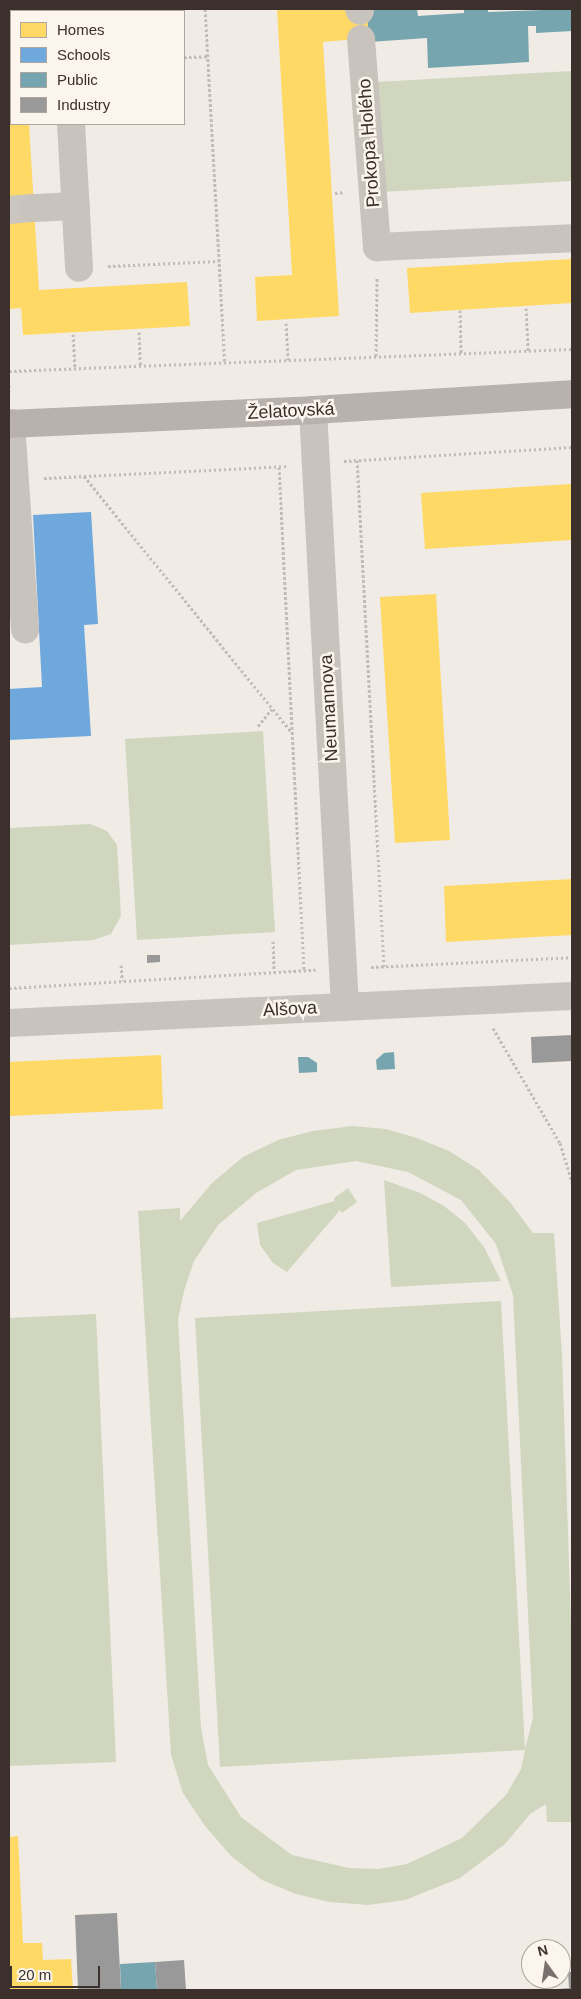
<!DOCTYPE html>
<meta charset="utf-8">
<style>
body{margin:0}
#map{position:relative;width:581px;height:1999px;overflow:hidden;background:#f0ebe5;font-family:Arial,sans-serif}
div>[style]{position:absolute}
.green>*{inset:0;background:#d1d6bf}
.homes>*{inset:0;background:#ffd966}
.schools>*{inset:0;background:#6fa8dc}
.public>*{inset:0;background:#76a5af}
.industry>*{inset:0;background:#999}
.minor-tunnel>*{height:28px;margin-top:-14px;transform-origin:0;background:repeating-linear-gradient(90deg,#ccc6c0 0 28px,transparent 0 42px)}
.path>*{height:3px;margin-top:-1.5px;transform-origin:0;background:repeating-linear-gradient(90deg,#c2bbb6 0 2.5px,transparent 0 5px)}
.minor>*{height:28px;margin:-14px;padding:0 14px;transform-origin:14px;border-radius:14px;background:#c9c3be}
.major>*{height:28px;margin:-14px;padding:0 14px;transform-origin:14px;border-radius:14px;background:#b8b1ad}
span{translate:-50% -50%;white-space:nowrap;text-align:center;line-height:1.15;-webkit-text-stroke:5px #fbf5ee;paint-order:stroke}
.street-label{font-size:18px;color:#3b302b}
.frame{position:absolute;inset:0;border:10px solid #3b302b;pointer-events:none}
.legend{position:absolute;left:10px;top:10px;width:175px;height:115px;box-sizing:border-box;background:#fbf5ee;border:1px solid #aea6a0;margin:0;padding:6px 9px;list-style:none;font-size:15px;color:#3b302b}
.legend li{display:flex;align-items:center;gap:10px;height:25px}
.legend b{width:25px;border:1px solid #aea6a0}
.north{position:absolute;left:521px;top:1939px;width:50px;height:50px;box-sizing:border-box;background:#fbf5ee;border:1px solid #aea6a0;border-radius:50%;rotate:346deg;font-size:14px;font-weight:700;line-height:20px;text-align:center;color:#3b302b}
.north::after{content:'';display:block;margin:auto;width:18px;height:22px;background:#7a716c;clip-path:polygon(50% 0,100% 100%,50% 72%,0 100%)}
.scale{position:absolute;left:10px;top:1966px;width:90px;height:22px;box-sizing:border-box;border:2px solid #3b302b;border-top:0;padding-left:6px;font-size:15px;line-height:18px;white-space:nowrap;color:#3b302b;-webkit-text-stroke:4px #fbf5ee;paint-order:stroke}
</style>
<div id="map">
<div class="green">
<i style="clip-path:polygon(572px 71px,572px 181px,382px 192px,376px 82px)"></i>
<i style="clip-path:polygon(263px 731px,275px 932px,137px 940px,125px 739px)"></i>
<i style="clip-path:polygon(90px 824px,107px 831px,117px 845px,121px 916px,111px 934px,93px 940px,9px 945px,9px 828px)"></i>
<i style="clip-path:polygon(evenodd,352px 1126px,386px 1129px,417px 1138px,449px 1151px,479px 1170px,509px 1201px,533px 1233px,554px 1233px,562px 1354px,572px 1654px,572px 1822px,547px 1822px,546px 1804px,530px 1814px,505px 1844px,460px 1878px,405px 1900px,368px 1905px,329px 1902px,296px 1894px,262px 1880px,231px 1856px,205px 1826px,183px 1793px,171px 1755px,138px 1211px,180px 1208px,180px 1221px,212px 1183px,243px 1157px,278px 1140px,313px 1131px,352px 1126px,356px 1161px,408px 1172px,461px 1200px,496px 1244px,513px 1295px,533px 1718px,525px 1749px,501px 1301px,195px 1318px,220px 1767px,525px 1750px,521px 1769px,506px 1795px,462px 1838px,407px 1864px,378px 1869px,349px 1868px,292px 1855px,241px 1817px,208px 1765px,201px 1728px,178px 1319px,184px 1291px,194px 1261px,218px 1225px,256px 1193px,296px 1170px,356px 1161px)"></i>
<i style="clip-path:polygon(384px 1180px,420px 1193px,444px 1206px,465px 1223px,484px 1247px,501px 1281px,391px 1287px)"></i>
<i style="clip-path:polygon(348px 1188px,357px 1202px,342px 1213px,340px 1210px,287px 1272px,273px 1263px,260px 1245px,257px 1223px,335px 1201px,334px 1198px)"></i>
<i style="clip-path:polygon(96px 1314px,116px 1762px,9px 1766px,9px 1318px)"></i>
</div>
<div class="homes">
<i style="clip-path:polygon(9px 9px,172px 9px,172px 11px,11px 11px,11px 124px,29px 124px,39px 290px,187px 282px,190px 326px,23px 335px,21px 308px,9px 309px)"></i>
<i style="clip-path:polygon(277px 9px,367px 10px,369px 38px,323px 42px,339px 316px,257px 321px,255px 277px,292px 275px)"></i>
<i style="clip-path:polygon(572px 259px,572px 303px,410px 313px,407px 268px)"></i>
<i style="clip-path:polygon(572px 484px,572px 540px,425px 549px,421px 493px)"></i>
<i style="clip-path:polygon(436px 594px,450px 840px,395px 843px,380px 597px)"></i>
<i style="clip-path:polygon(572px 879px,572px 935px,446px 942px,444px 886px)"></i>
<i style="clip-path:polygon(161px 1055px,163px 1109px,9px 1116px,9px 1062px)"></i>
<i style="clip-path:polygon(18px 1836px,23px 1943px,42px 1943px,43px 1960px,71px 1959px,73px 1990px,9px 1990px,9px 1837px)"></i>
</div>
<div class="schools">
<i style="clip-path:polygon(91px 512px,98px 624px,84px 625px,91px 736px,9px 740px,9px 689px,42px 687px,33px 515px)"></i>
</div>
<div class="public">
<i style="clip-path:polygon(417px 9px,418px 16px,464px 13px,464px 9px,488px 9px,488px 12px,572px 9px,572px 31px,536px 33px,536px 26px,528px 26px,529px 62px,428px 68px,427px 38px,369px 42px,367px 10px)"></i>
<i style="clip-path:polygon(394px 1052px,395px 1069px,377px 1070px,376px 1060px,384px 1053px)"></i>
<i style="clip-path:polygon(298px 1057px,308px 1057px,317px 1063px,317px 1072px,299px 1073px)"></i>
<i style="clip-path:polygon(155px 1962px,157px 1990px,121px 1990px,120px 1964px)"></i>
</div>
<div class="industry">
<i style="clip-path:polygon(147px 955px,160px 955px,160px 962px,147px 963px)"></i>
<i style="clip-path:polygon(572px 1035px,572px 1061px,532px 1063px,531px 1037px)"></i>
<i style="clip-path:polygon(117px 1913px,121px 1990px,78px 1990px,75px 1915px)"></i>
<i style="clip-path:polygon(184px 1960px,186px 1990px,157px 1990px,155px 1962px)"></i>
<i style="clip-path:polygon(568px 1972px,572px 1972px,572px 1990px,546px 1990px,569px 1988px)"></i>
</div>
<div class="minor-tunnel">
<i style="left:9px;top:210px;width:25px;rotate:-5deg"></i>
</div>
<div class="path">
<i style="left:205px;top:9px;width:355px;rotate:86.8deg"></i>
<i style="left:184px;top:57px;width:25px;rotate:-2deg"></i>
<i style="left:335px;top:193px;width:9px;rotate:-6deg"></i>
<i style="left:108px;top:266px;width:111px;rotate:-2.6deg"></i>
<i style="left:526px;top:308px;width:43px;rotate:87.3deg"></i>
<i style="left:460px;top:310px;width:43px;rotate:88.7deg"></i>
<i style="left:286px;top:323px;width:37px;rotate:87deg"></i>
<i style="left:139px;top:332px;width:34px;rotate:88deg"></i>
<i style="left:73px;top:334px;width:34px;rotate:87deg"></i>
<i style="left:376px;top:356px;width:79px;rotate:-89.3deg"></i>
<i style="left:9px;top:371px;width:563px;rotate:-2.24deg"></i>
<i style="left:9px;top:385px;width:9px;rotate:90deg"></i>
<i style="left:357px;top:460px;width:507px;rotate:86.95deg"></i>
<i style="left:344px;top:461px;width:228px;rotate:-3.5deg"></i>
<i style="left:279px;top:467px;width:504px;rotate:87.15deg"></i>
<i style="left:84px;top:476px;width:331px;rotate:51deg"></i>
<i style="left:44px;top:478px;width:244px;rotate:-2.8deg"></i>
<i style="left:258px;top:726px;width:22px;rotate:-51deg"></i>
<i style="left:273px;top:941px;width:31px;rotate:88deg"></i>
<i style="left:121px;top:965px;width:16px;rotate:86deg"></i>
<i style="left:371px;top:967px;width:201px;rotate:-2.8deg"></i>
<i style="left:9px;top:988px;width:307px;rotate:-3.4deg"></i>
<i style="left:493px;top:1028px;width:133px;rotate:59.8deg"></i>
<i style="left:560px;top:1143px;width:41px;rotate:72.9deg"></i>
</div>
<div class="minor">
<i style="left:359px;top:9px;width:2px;rotate:63deg"></i>
<i style="left:361px;top:39px;width:209px;rotate:85.6deg"></i>
<i style="left:377px;top:247px;width:195px;rotate:-2.6deg"></i>
<i style="left:71px;top:124px;width:144px;rotate:86.8deg"></i>
<i style="left:34px;top:208px;width:42px;rotate:-2.7deg"></i>
<i style="left:313px;top:410px;width:598px;rotate:86.93deg"></i>
<i style="left:11px;top:423px;width:207px;rotate:86.1deg"></i>
<i style="left:9px;top:1023px;width:564px;rotate:-2.75deg"></i>
</div>
<div class="major">
<i style="left:9px;top:424px;width:304px;rotate:-2.6deg"></i>
<i style="left:313px;top:410px;width:259px;rotate:-3.5deg"></i>
</div>
<div class="street-label">
<span style="left:369px;top:143px;rotate:-94deg">Prokopa Holého</span>
<span style="left:291px;top:411px;rotate:-3deg">Želatovská</span>
<span style="left:329px;top:708px;rotate:-93deg">Neumannova</span>
<span style="left:290px;top:1009px;rotate:-3deg">Alšova</span>
</div>
<div class="frame"></div>
<ul class="legend">
<li><b style="height:14px;background:#ffd966"></b>Homes</li>
<li><b style="height:14px;background:#6fa8dc"></b>Schools</li>
<li><b style="height:14px;background:#76a5af"></b>Public</li>
<li><b style="height:14px;background:#999"></b>Industry</li>
</ul>
<div class="north">N</div>
<div class="scale">20 m</div>
</div>
